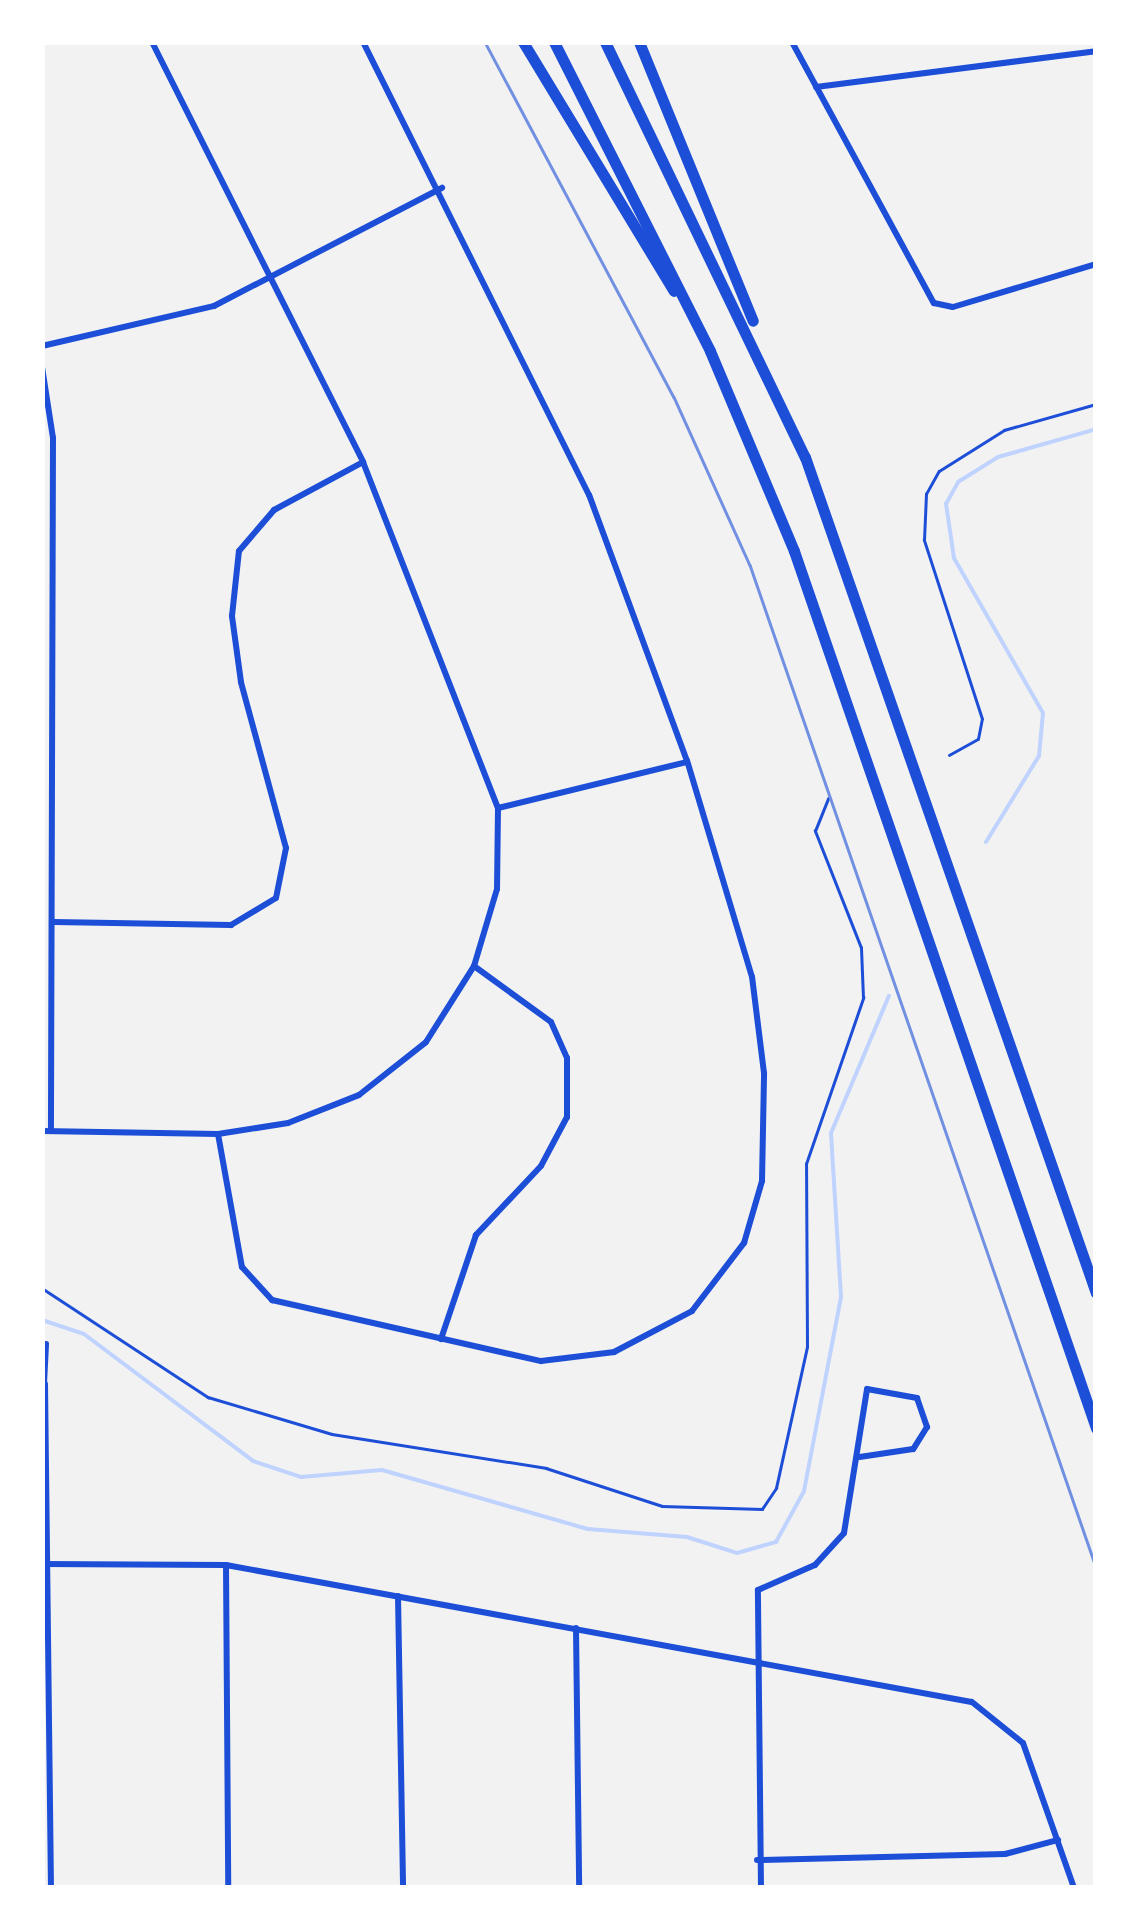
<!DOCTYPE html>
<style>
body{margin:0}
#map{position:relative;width:1138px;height:1930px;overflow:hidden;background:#f2f2f2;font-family:"Archivo Narrow",sans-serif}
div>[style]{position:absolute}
.stream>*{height:4px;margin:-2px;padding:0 2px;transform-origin:2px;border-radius:2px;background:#bfd3fe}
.path>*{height:2.5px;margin:-1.25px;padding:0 1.25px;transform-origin:1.25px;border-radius:1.25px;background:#1d4ed8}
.minor>*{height:6px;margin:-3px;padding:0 3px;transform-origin:3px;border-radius:3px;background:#1d4ed8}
.motorway>*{height:11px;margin:-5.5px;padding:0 5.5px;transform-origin:5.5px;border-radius:5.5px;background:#1d4ed8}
.tram>*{height:2.5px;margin:-1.25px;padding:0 1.25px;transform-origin:1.25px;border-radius:1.25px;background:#7290e2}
span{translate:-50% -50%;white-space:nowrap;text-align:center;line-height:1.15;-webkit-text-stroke:9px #fff;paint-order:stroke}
.frame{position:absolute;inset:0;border:45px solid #fff;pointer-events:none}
</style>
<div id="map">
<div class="stream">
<i style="left:986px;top:842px;width:101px;rotate:-58.4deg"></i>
<i style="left:1039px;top:756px;width:43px;rotate:-84.7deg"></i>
<i style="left:1043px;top:713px;width:179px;rotate:-119.9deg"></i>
<i style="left:954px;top:558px;width:55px;rotate:-98.4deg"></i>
<i style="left:946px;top:504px;width:25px;rotate:-61deg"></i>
<i style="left:958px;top:482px;width:47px;rotate:-32deg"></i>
<i style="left:998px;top:457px;width:102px;rotate:-15.9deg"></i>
<i style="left:42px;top:1320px;width:44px;rotate:18.4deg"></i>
<i style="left:84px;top:1334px;width:211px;rotate:36.9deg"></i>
<i style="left:253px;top:1461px;width:51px;rotate:18.4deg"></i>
<i style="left:301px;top:1477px;width:81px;rotate:-4.9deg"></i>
<i style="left:382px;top:1470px;width:214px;rotate:16deg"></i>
<i style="left:588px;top:1529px;width:99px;rotate:4.6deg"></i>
<i style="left:687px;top:1537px;width:52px;rotate:17.7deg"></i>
<i style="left:737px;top:1553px;width:41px;rotate:-15.8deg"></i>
<i style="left:776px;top:1542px;width:58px;rotate:-61.2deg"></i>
<i style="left:804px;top:1491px;width:197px;rotate:-79.2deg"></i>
<i style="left:841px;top:1297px;width:164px;rotate:-93.5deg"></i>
<i style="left:831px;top:1133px;width:149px;rotate:-67.1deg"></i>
</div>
<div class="path">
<i style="left:949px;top:755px;width:33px;rotate:-29deg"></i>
<i style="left:978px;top:739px;width:20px;rotate:-79deg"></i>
<i style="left:982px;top:719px;width:188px;rotate:-108deg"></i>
<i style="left:924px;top:540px;width:46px;rotate:-87.5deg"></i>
<i style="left:926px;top:494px;width:26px;rotate:-61deg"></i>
<i style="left:939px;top:471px;width:77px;rotate:-32.2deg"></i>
<i style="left:1004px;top:430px;width:96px;rotate:-15.8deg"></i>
<i style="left:42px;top:1288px;width:199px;rotate:33.3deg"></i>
<i style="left:208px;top:1397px;width:129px;rotate:16.6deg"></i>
<i style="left:332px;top:1434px;width:217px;rotate:9deg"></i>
<i style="left:546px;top:1468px;width:122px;rotate:18.1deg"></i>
<i style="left:662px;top:1506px;width:100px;rotate:1.7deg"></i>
<i style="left:762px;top:1509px;width:25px;rotate:-56deg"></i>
<i style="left:776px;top:1488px;width:144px;rotate:-77.6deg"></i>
<i style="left:807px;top:1347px;width:183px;rotate:-90.3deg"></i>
<i style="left:806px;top:1164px;width:176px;rotate:-71deg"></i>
<i style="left:863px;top:998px;width:50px;rotate:-92.3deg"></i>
<i style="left:861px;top:948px;width:126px;rotate:-111.5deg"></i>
<i style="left:815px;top:831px;width:35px;rotate:-68deg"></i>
</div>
<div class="minor">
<i style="left:152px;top:42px;width:470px;rotate:63.3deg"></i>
<i style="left:363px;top:462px;width:371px;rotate:68.7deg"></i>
<i style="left:498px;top:808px;width:81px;rotate:90.7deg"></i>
<i style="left:497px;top:889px;width:80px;rotate:106.6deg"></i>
<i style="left:792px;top:42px;width:297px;rotate:61.5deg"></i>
<i style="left:934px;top:303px;width:19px;rotate:12deg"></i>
<i style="left:953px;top:307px;width:149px;rotate:-16.7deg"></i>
<i style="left:816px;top:87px;width:282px;rotate:-7.3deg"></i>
<i style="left:42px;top:346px;width:177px;rotate:-13.1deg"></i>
<i style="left:214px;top:306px;width:257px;rotate:-27.4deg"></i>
<i style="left:42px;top:367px;width:72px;rotate:81.2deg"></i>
<i style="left:53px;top:438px;width:693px;rotate:90.17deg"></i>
<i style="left:498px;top:808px;width:194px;rotate:-13.7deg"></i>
<i style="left:54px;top:922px;width:177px;rotate:1deg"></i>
<i style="left:231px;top:925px;width:52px;rotate:-31deg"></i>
<i style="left:276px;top:898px;width:51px;rotate:-78.7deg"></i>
<i style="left:286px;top:848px;width:172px;rotate:-105.2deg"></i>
<i style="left:241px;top:682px;width:67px;rotate:-97.8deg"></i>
<i style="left:232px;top:616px;width:65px;rotate:-83.9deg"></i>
<i style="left:239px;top:551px;width:54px;rotate:-49.5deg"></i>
<i style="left:274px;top:510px;width:101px;rotate:-28.3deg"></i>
<i style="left:42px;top:1131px;width:176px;rotate:1deg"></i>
<i style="left:218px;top:1134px;width:71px;rotate:-8.9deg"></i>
<i style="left:288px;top:1123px;width:76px;rotate:-21.5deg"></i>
<i style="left:359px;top:1095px;width:85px;rotate:-38.3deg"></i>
<i style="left:426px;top:1042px;width:90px;rotate:-57.7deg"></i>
<i style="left:474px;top:966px;width:95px;rotate:36deg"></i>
<i style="left:551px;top:1022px;width:39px;rotate:66deg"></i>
<i style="left:567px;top:1058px;width:59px;rotate:90deg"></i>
<i style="left:567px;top:1117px;width:55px;rotate:118deg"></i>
<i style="left:541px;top:1166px;width:95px;rotate:133.3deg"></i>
<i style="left:476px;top:1235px;width:110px;rotate:108.6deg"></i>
<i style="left:218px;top:1134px;width:135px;rotate:79.8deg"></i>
<i style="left:242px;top:1267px;width:45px;rotate:47.7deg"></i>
<i style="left:272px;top:1300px;width:276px;rotate:12.8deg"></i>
<i style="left:541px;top:1361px;width:74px;rotate:-7deg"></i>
<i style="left:614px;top:1352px;width:88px;rotate:-27.7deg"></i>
<i style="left:692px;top:1311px;width:86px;rotate:-52.6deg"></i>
<i style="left:744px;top:1243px;width:65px;rotate:-73.8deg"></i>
<i style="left:762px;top:1181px;width:108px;rotate:-88.9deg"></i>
<i style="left:764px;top:1073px;width:97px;rotate:-97.1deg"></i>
<i style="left:752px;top:977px;width:226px;rotate:-106.7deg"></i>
<i style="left:687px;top:761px;width:283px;rotate:-110.2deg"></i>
<i style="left:589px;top:495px;width:506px;rotate:-116.51deg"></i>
<i style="left:44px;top:1384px;width:40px;rotate:-87.1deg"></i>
<i style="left:45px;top:1384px;width:504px;rotate:89.32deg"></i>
<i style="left:42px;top:1564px;width:184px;rotate:0.3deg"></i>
<i style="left:226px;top:1565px;width:758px;rotate:10.41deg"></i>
<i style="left:972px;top:1702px;width:65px;rotate:38.8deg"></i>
<i style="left:1023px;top:1743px;width:154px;rotate:70.6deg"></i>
<i style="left:226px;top:1565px;width:323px;rotate:89.6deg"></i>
<i style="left:398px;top:1596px;width:292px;rotate:89deg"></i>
<i style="left:576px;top:1628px;width:260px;rotate:89.3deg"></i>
<i style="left:757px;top:1860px;width:248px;rotate:-1.4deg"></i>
<i style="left:1005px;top:1854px;width:55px;rotate:-14.8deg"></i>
<i style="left:761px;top:1888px;width:298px;rotate:-90.6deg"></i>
<i style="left:758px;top:1590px;width:62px;rotate:-23.7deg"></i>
<i style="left:815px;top:1565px;width:43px;rotate:-47.8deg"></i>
<i style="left:844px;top:1533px;width:146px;rotate:-80.9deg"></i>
<i style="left:867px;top:1389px;width:51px;rotate:10.2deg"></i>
<i style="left:917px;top:1398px;width:31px;rotate:71deg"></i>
<i style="left:927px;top:1427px;width:26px;rotate:122deg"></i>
<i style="left:913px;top:1449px;width:54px;rotate:171.4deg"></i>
</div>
<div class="motorway">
<i style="left:523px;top:42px;width:291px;rotate:58.8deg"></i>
<i style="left:554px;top:42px;width:346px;rotate:63.2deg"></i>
<i style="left:710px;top:351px;width:217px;rotate:67.2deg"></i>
<i style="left:794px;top:551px;width:928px;rotate:71deg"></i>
<i style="left:605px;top:42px;width:461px;rotate:64.3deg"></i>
<i style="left:805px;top:457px;width:885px;rotate:70.81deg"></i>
<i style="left:639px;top:42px;width:301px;rotate:67.8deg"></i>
</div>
<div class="tram">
<i style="left:485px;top:42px;width:402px;rotate:62deg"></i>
<i style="left:674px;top:397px;width:184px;rotate:65.7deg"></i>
<i style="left:750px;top:565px;width:1060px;rotate:70.95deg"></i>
</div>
<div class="frame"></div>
</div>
